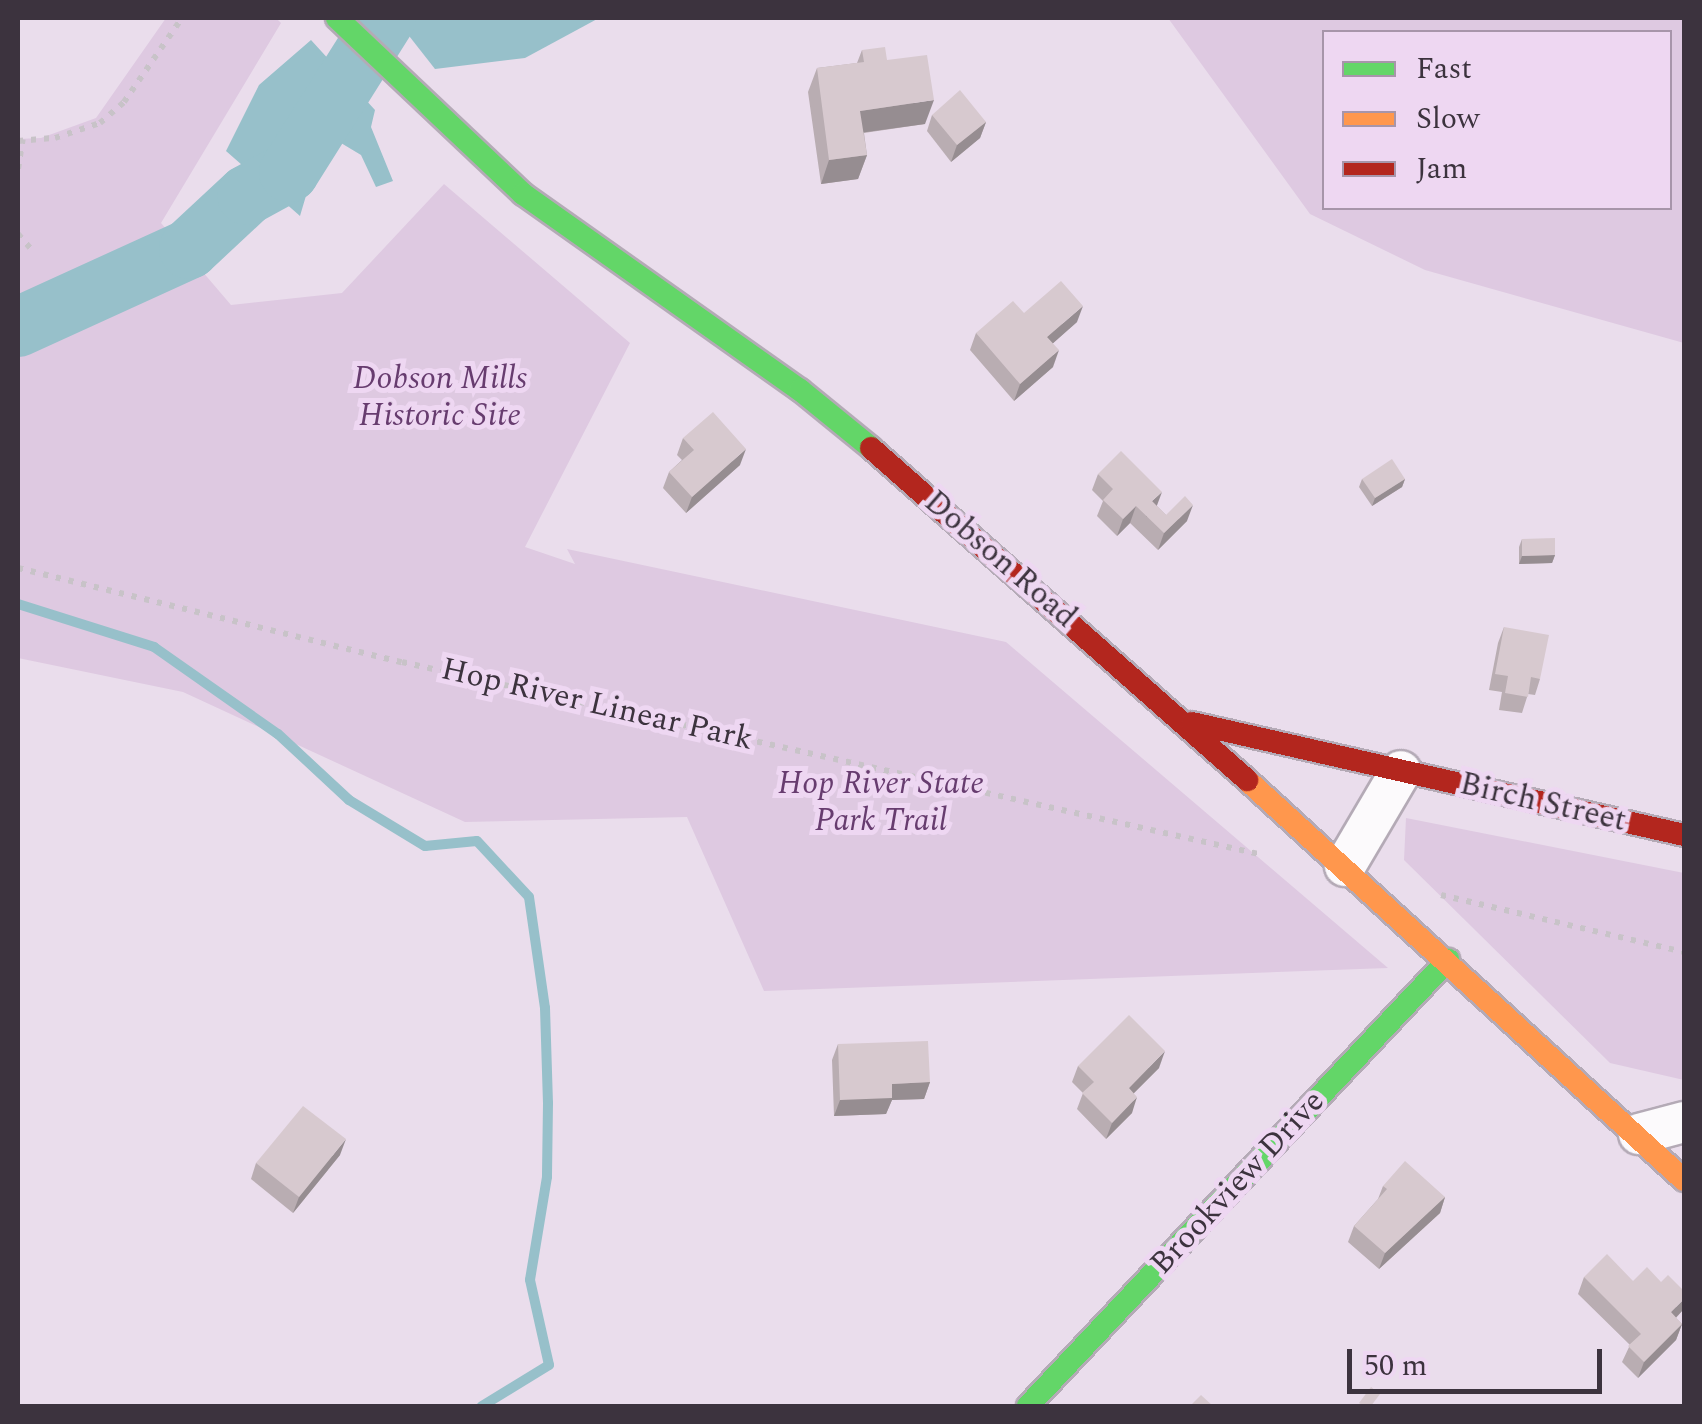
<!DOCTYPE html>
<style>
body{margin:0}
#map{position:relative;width:1702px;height:1424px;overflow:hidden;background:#eaddec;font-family:Spectral,serif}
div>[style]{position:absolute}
.green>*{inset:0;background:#dec9e1}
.water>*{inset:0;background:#97c0ca}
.stream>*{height:10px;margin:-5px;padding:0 5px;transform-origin:5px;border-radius:5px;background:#97c0ca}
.river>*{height:60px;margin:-30px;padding:0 30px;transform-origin:30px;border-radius:30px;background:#97c0ca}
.path>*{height:6px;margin-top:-3px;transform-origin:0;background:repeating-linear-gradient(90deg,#c8c3c8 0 5px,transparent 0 13px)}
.roads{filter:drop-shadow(2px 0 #b4aab6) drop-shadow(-2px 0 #b4aab6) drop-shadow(0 2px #b4aab6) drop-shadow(0 -2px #b4aab6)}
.street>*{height:40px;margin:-20px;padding:0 20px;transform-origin:20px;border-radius:20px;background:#fcfafc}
.fast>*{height:22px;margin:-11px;padding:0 11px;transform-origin:11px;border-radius:11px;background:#63d668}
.slow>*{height:22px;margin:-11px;padding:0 11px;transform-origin:11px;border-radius:11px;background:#ff974d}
.jam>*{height:22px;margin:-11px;padding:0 11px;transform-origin:11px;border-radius:11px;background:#b3261e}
.wall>*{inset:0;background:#b9adb2}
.shaded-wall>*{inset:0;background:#968d91}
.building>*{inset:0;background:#d7c9cf}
span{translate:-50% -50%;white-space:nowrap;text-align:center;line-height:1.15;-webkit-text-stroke:10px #eed7f2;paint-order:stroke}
.park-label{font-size:32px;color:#673c6f;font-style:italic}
.street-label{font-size:32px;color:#3c333e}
.frame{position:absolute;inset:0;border:20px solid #3c333e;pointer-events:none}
.legend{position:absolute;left:1322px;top:30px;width:350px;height:180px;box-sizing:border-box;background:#eed7f2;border:2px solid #a795aa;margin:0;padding:12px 18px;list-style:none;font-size:30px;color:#3c333e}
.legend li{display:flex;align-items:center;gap:20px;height:50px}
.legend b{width:50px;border:2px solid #a795aa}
.scale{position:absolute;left:1347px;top:1349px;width:255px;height:45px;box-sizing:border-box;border:5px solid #3c333e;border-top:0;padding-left:12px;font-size:30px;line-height:35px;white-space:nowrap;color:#3c333e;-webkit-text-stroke:8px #eed7f2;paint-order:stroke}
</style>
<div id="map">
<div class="green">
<i style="clip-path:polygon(166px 18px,276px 18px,281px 23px,161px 223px,231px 305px,342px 293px,444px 184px,630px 343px,525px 547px,575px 564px,567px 549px,1006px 642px,1388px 968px,764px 991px,687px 817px,465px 822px,183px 692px,18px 658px,18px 139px,41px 138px,96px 118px)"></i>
<i style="clip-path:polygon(evenodd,1168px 18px,1684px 18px,1684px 343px,1425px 270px,1310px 214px,1168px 18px,1324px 32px,1670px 32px,1670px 208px,1324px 208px,1324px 32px)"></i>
<i style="clip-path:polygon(1406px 818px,1684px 873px,1684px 1080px,1610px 1063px,1404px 860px)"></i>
</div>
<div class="water">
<i style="clip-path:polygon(395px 18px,599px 18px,525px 58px,435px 69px)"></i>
<i style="clip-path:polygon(311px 40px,375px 110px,371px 127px,393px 181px,376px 187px,361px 155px,341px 143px,321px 145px,300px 216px,226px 151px,259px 85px)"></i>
</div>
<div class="stream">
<i style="left:18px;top:604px;width:143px;rotate:17.5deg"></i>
<i style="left:154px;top:647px;width:151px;rotate:35.1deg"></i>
<i style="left:278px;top:734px;width:97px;rotate:42.9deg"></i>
<i style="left:349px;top:800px;width:89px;rotate:31.2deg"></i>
<i style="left:425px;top:846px;width:52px;rotate:-5.5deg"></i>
<i style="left:477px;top:841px;width:76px;rotate:47.1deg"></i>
<i style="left:529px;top:897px;width:112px;rotate:81.8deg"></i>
<i style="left:545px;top:1008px;width:95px;rotate:88.2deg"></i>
<i style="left:548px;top:1103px;width:74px;rotate:90.8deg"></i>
<i style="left:547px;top:1177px;width:104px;rotate:99.4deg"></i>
<i style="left:530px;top:1280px;width:87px;rotate:77.4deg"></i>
<i style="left:549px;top:1365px;width:79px;rotate:148.5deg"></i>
</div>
<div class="river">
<i style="left:18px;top:327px;width:188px;rotate:-24.5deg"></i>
<i style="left:189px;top:249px;width:79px;rotate:-43deg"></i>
<i style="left:247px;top:195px;width:48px;rotate:-28.7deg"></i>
<i style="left:289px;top:172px;width:182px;rotate:-57.8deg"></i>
</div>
<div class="path">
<i style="left:18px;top:141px;width:37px;rotate:-5deg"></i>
<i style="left:55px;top:138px;width:47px;rotate:-18.4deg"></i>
<i style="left:100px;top:123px;width:32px;rotate:-41deg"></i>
<i style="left:124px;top:102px;width:102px;rotate:-55.4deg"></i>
<i style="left:18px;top:169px;width:30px;rotate:-81deg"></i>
<i style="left:18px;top:234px;width:20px;rotate:49deg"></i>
<i style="left:18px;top:568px;width:395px;rotate:13.8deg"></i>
<i style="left:402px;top:662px;width:882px;rotate:12.63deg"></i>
<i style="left:1441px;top:895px;width:250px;rotate:13.2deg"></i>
</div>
<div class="roads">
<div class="street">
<i style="left:1345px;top:866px;width:110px;rotate:-59.5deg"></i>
<i style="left:1639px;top:1134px;width:47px;rotate:-14.9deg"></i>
</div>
<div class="fast">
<i style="left:337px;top:18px;width:256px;rotate:43.4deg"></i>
<i style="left:523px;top:194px;width:339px;rotate:35.3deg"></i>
<i style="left:800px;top:390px;width:92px;rotate:39.2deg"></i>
<i style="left:1028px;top:1406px;width:613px;rotate:-46.72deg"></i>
</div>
<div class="slow">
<i style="left:1247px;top:780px;width:592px;rotate:42.47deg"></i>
</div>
<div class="jam">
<i style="left:871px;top:448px;width:502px;rotate:41.44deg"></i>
<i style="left:1192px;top:723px;width:505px;rotate:12.82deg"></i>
</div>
</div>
<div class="wall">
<i style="clip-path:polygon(862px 50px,887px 60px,925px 124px,864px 133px,867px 155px,858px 179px,821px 184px,808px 92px,817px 68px,857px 63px)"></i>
<i style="clip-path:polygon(932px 115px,986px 122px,980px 138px,951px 162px,927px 131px)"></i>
<i style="clip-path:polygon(1077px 322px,1053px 343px,1053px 367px,1014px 401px,970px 350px,976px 333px)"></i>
<i style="clip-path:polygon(683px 438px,740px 465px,686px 513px,663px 488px,669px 472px,682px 460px,677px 455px)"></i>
<i style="clip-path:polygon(1098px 474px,1157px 506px,1166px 515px,1187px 521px,1158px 550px,1130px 523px,1117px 536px,1097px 516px,1103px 501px,1092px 490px)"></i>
<i style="clip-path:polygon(1362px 479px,1405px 479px,1402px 487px,1372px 506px,1359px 487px)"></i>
<i style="clip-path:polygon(1522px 539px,1555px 555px,1552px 563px,1519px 564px,1519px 547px)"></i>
<i style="clip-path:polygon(1504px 627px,1540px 679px,1535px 695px,1528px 694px,1522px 713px,1499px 710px,1502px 692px,1489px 690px,1498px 643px)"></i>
<i style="clip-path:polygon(838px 1044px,930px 1082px,924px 1099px,892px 1100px,886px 1114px,834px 1116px,832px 1060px)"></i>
<i style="clip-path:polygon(1078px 1066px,1159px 1068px,1134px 1093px,1132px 1113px,1106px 1139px,1077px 1109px,1083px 1093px,1072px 1082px)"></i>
<i style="clip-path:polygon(340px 1155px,293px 1213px,251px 1179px,256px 1163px)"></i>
<i style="clip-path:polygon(1383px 1186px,1445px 1197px,1440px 1213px,1379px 1269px,1348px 1242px,1354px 1226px,1378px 1199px)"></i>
<i style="clip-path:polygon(1584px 1277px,1633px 1281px,1682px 1311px,1676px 1318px,1682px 1324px,1676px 1340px,1638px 1378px,1622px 1362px,1630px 1345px,1578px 1294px)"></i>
</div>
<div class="shaded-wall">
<i style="clip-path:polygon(934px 100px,925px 124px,852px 134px,860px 111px)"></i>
<i style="clip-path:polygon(986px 122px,980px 138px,951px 162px,957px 145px)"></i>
<i style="clip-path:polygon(867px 155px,858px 179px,821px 184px,829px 160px)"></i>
<i style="clip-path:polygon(1083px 306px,1077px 322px,1042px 353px,1047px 337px)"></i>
<i style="clip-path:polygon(1059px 350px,1053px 367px,1014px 401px,1020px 384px)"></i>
<i style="clip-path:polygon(746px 449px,740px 465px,686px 513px,692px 497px)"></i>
<i style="clip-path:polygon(1405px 479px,1402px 487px,1372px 506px,1375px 498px)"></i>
<i style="clip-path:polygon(1162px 492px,1156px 508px,1146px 517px,1152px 501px)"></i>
<i style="clip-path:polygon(1193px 505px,1187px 521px,1158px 550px,1164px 533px)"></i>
<i style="clip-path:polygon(1136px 506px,1130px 523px,1117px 536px,1123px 519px)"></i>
<i style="clip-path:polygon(1555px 555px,1552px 563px,1519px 564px,1522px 556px)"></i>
<i style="clip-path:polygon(1165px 1051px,1159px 1068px,1123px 1104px,1129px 1088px)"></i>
<i style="clip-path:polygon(930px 1082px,924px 1099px,892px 1100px,886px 1114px,834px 1116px,840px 1100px,892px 1084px)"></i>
<i style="clip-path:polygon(1137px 1097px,1132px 1113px,1106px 1139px,1112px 1123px)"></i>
<i style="clip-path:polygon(346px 1139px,340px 1155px,293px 1213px,299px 1197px)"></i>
<i style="clip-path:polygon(1445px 1197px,1440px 1213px,1379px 1269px,1385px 1253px)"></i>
<i style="clip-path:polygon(1684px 1299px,1682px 1311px,1665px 1329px,1671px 1312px)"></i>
<i style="clip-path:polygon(1682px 1324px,1676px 1340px,1638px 1378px,1644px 1362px)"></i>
</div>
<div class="building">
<i style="clip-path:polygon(885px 47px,887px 60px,927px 55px,934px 100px,860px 111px,867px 155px,829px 160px,817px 68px,864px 62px,862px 50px)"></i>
<i style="clip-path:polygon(960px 90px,986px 122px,957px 145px,932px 115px)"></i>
<i style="clip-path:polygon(1061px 281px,1083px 306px,1047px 337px,1059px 350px,1020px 384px,976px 333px,1013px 301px,1024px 313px)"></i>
<i style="clip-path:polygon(713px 412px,746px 449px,692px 497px,669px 472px,694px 450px,683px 438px)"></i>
<i style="clip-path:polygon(1121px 451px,1162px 492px,1152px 501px,1166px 515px,1185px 496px,1193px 505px,1164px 533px,1136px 506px,1123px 519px,1103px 500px,1113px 489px,1098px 474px)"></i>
<i style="clip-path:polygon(1392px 459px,1405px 479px,1375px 498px,1362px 479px)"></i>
<i style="clip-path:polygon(1555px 538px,1555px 555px,1522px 556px,1522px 539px)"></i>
<i style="clip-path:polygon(1504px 627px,1549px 635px,1540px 679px,1531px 677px,1528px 697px,1505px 693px,1508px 676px,1495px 674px)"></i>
<i style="clip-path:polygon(1129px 1015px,1165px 1051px,1129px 1088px,1137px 1097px,1112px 1123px,1082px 1093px,1094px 1082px,1078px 1066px)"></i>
<i style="clip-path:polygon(928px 1041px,930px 1082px,892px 1084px,892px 1098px,840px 1100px,838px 1044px)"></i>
<i style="clip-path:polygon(303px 1106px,346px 1139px,299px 1197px,256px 1163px)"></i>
<i style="clip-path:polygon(1405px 1161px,1445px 1197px,1385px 1253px,1354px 1226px,1387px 1189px,1383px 1186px)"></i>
<i style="clip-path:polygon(1607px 1254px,1633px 1281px,1647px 1267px,1661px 1282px,1668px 1275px,1684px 1291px,1684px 1299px,1671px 1312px,1682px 1324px,1644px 1362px,1628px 1346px,1641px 1334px,1584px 1277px)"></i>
<i style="clip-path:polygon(1371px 1387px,1380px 1394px,1371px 1406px,1364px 1406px,1359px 1403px)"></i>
<i style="clip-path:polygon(1201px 1395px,1213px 1406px,1190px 1406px)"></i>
</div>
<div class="park-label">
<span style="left:440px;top:398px">Dobson Mills<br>Historic Site</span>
<span style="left:881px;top:803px">Hop River State<br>Park Trail</span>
</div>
<div class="street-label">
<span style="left:1000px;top:560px;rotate:41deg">Dobson Road</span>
<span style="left:597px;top:705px;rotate:13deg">Hop River Linear Park</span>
<span style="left:1543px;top:803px;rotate:13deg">Birch Street</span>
<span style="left:1238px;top:1183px;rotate:-47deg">Brookview Drive</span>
</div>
<div class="frame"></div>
<ul class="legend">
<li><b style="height:12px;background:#63d668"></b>Fast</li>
<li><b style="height:12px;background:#ff974d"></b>Slow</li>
<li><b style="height:12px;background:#b3261e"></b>Jam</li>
</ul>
<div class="scale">50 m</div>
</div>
